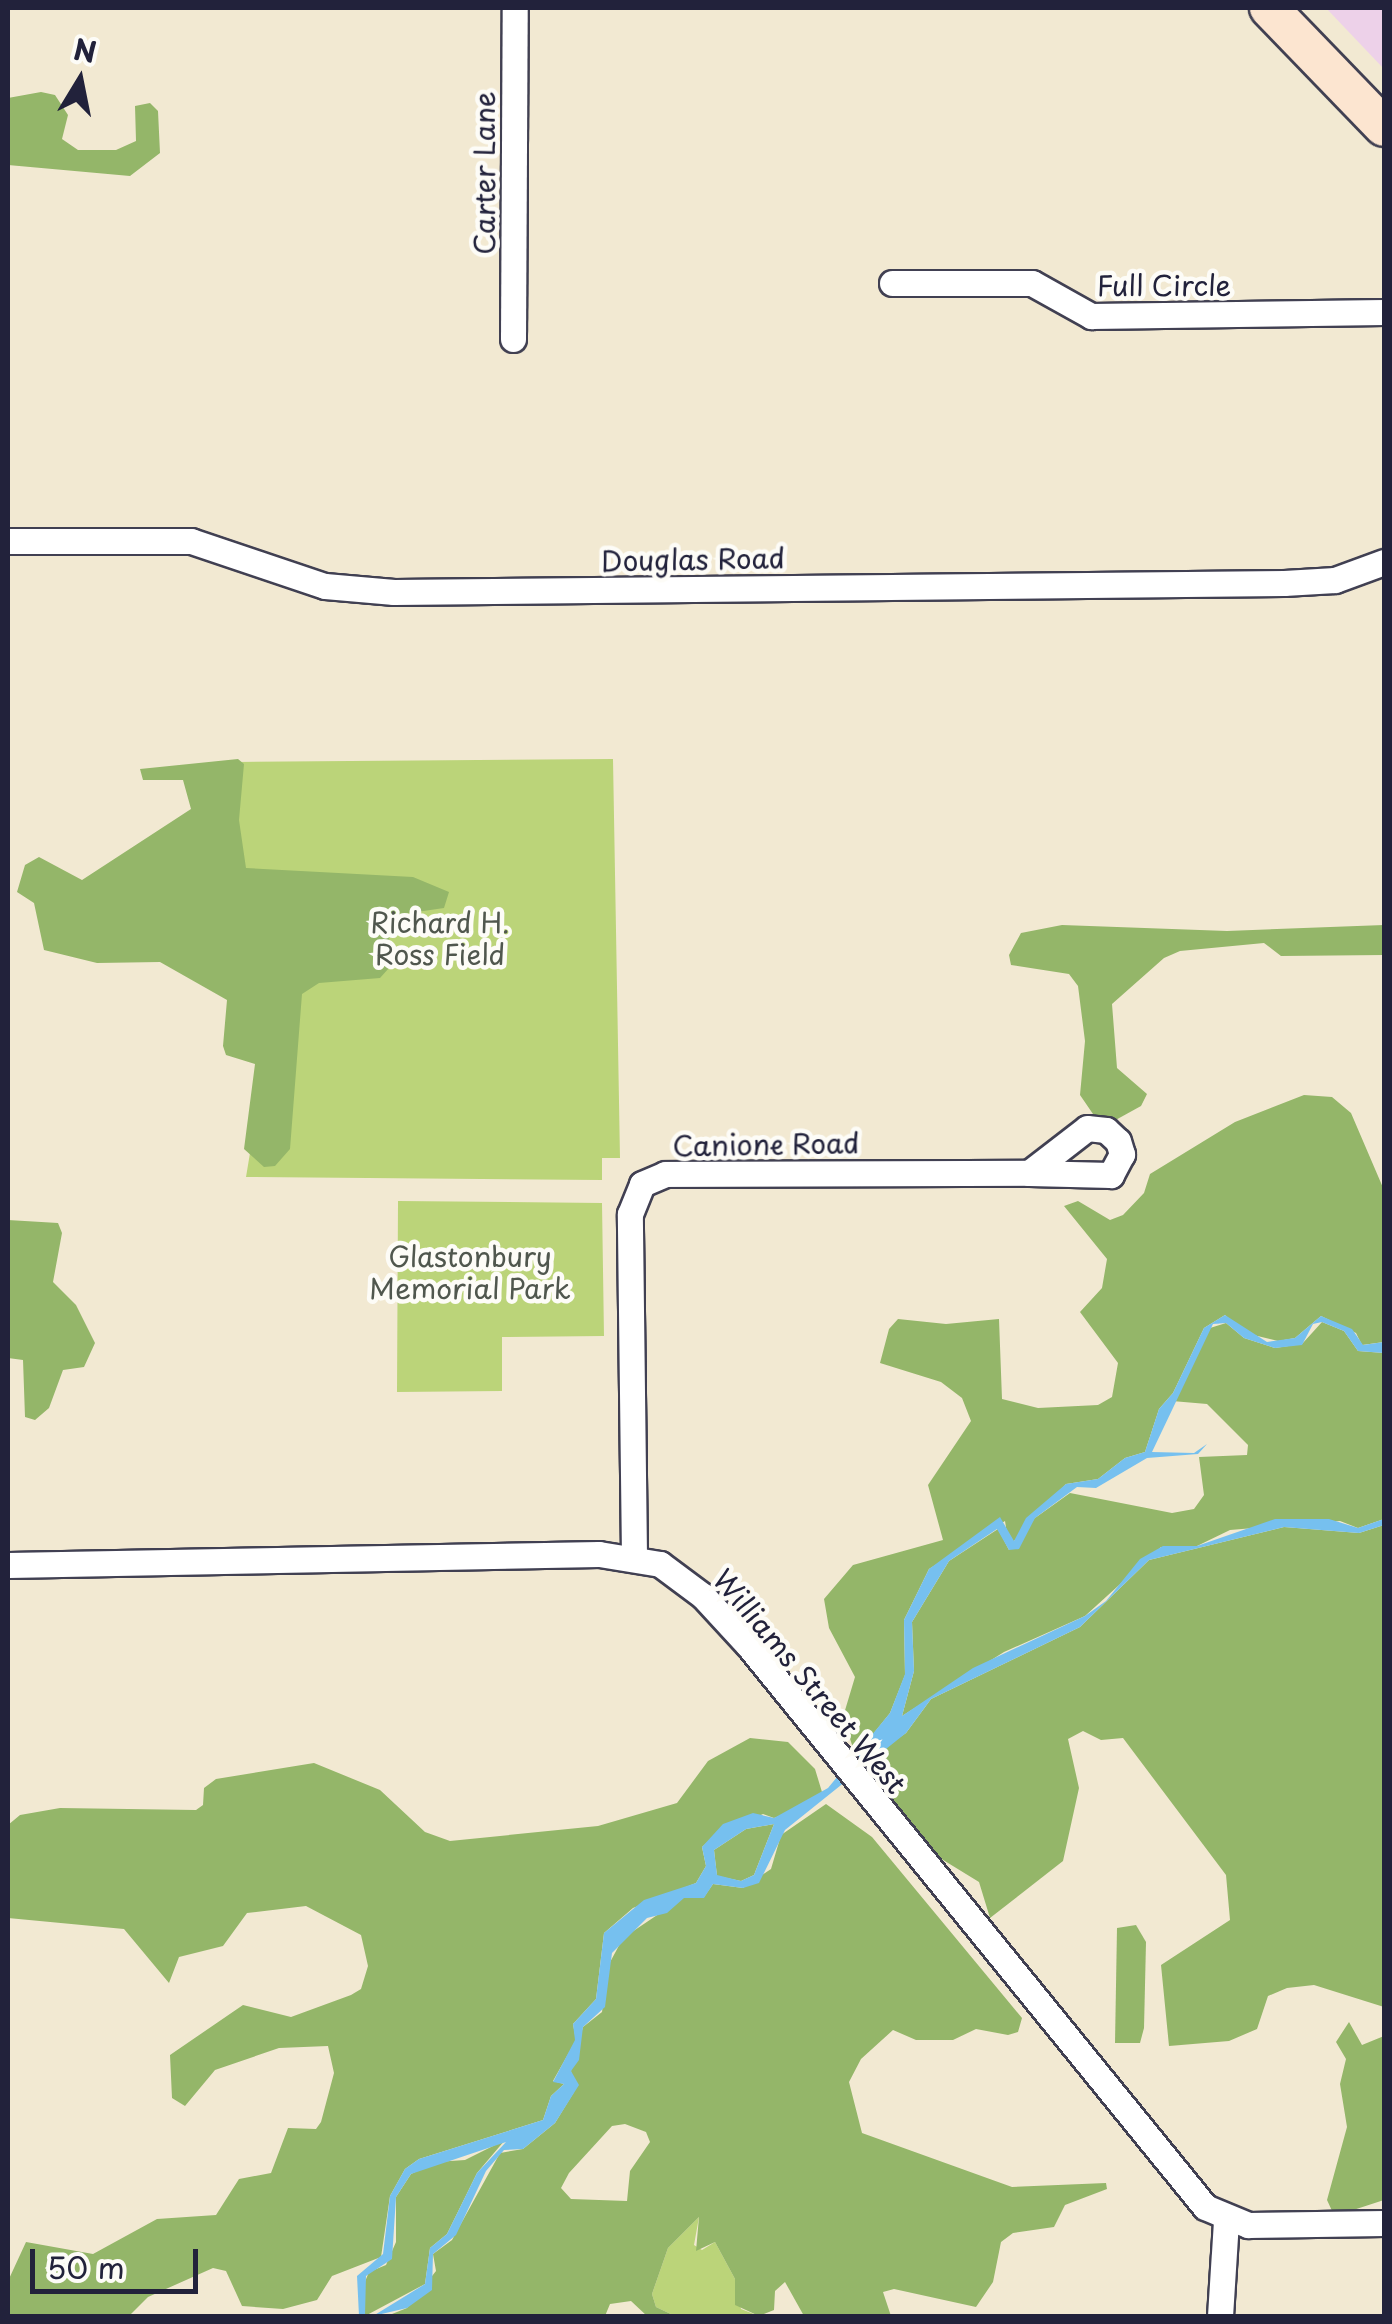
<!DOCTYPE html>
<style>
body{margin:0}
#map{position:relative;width:1392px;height:2324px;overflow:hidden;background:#f2e9d2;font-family:"Playpen Sans",sans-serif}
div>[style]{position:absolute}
.built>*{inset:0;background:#edd1e9}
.green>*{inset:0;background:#bbd479}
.forest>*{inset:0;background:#94b669}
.water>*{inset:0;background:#76c0ef}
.roads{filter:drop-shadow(2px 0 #414052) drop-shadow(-2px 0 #414052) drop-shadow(0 2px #414052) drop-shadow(0 -2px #414052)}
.street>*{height:25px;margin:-12.5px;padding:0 12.5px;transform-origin:12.5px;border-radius:12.5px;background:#fff}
.secondary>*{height:38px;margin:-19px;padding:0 19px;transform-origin:19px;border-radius:19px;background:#fce5d0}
span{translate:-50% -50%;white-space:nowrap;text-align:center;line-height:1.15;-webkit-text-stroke:9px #fdfcf7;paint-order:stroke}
.street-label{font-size:28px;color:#22223b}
.park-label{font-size:28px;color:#50574e}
.frame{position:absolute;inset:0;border:10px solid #22223b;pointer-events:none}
.north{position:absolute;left:30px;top:30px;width:100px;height:100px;-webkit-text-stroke:8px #fdfcf7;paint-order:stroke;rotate:10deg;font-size:28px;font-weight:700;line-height:40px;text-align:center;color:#22223b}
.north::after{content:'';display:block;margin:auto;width:35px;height:45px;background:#22223b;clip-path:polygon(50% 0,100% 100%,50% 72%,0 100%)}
.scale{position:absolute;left:30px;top:2249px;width:168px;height:45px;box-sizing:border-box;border:5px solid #22223b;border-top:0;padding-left:12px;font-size:30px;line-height:35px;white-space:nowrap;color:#22223b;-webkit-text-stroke:8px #fdfcf7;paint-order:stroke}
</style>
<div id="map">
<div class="built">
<i style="clip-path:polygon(1326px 8px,1384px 8px,1384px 69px)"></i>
</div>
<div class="green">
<i style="clip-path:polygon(613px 759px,620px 1158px,602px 1158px,602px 1180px,246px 1177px,275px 1003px,237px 900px,237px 762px)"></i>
<i style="clip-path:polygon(398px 1201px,602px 1203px,604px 1336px,502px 1337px,502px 1391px,397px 1392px)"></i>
<i style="clip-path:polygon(699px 2217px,694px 2245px,702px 2250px,715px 2242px,735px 2279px,741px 2309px,759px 2316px,675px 2316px,656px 2307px,652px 2294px,668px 2248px)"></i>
</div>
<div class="forest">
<i style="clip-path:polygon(41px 92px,55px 95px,68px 115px,62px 139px,78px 150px,116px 150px,136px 141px,135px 106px,150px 103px,158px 111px,160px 153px,130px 176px,8px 165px,8px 98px)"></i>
<i style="clip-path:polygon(238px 759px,244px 764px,239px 820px,246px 868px,413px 877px,449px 892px,444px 908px,403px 914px,390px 923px,389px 942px,398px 958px,380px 978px,319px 983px,302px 994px,290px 1149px,275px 1166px,264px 1167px,244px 1149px,255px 1064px,226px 1055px,223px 1046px,227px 1000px,160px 962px,97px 963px,44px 950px,34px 903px,17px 892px,25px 865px,39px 857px,82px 880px,191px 809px,183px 780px,143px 780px,140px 769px)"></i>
<i style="clip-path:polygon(1062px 925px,1227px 931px,1384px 925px,1384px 955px,1281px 956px,1264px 943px,1180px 951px,1164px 958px,1112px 1004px,1117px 1068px,1147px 1094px,1141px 1106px,1112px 1122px,1093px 1114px,1080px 1095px,1085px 1041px,1078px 986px,1069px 974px,1011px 965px,1009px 955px,1021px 933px)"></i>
<i style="clip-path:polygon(1304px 1095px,1332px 1097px,1351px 1113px,1384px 1190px,1384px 1342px,1362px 1345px,1356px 1333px,1321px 1316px,1295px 1338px,1278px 1341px,1245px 1333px,1225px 1315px,1204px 1328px,1173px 1393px,1159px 1409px,1145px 1452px,1125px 1458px,1098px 1479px,1066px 1484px,1014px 1541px,1008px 1540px,1005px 1521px,929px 1569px,904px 1620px,905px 1675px,890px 1713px,861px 1749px,853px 1748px,843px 1717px,855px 1677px,829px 1628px,824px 1599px,853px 1565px,943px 1540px,928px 1485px,971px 1421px,962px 1398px,941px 1382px,880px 1363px,889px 1329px,898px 1319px,946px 1324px,999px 1319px,1002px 1399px,1038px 1408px,1098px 1405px,1112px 1397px,1118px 1363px,1080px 1312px,1102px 1288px,1107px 1259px,1064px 1206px,1078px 1201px,1110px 1220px,1123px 1215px,1144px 1193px,1150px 1174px,1235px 1122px)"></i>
<i style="clip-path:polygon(8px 1220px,58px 1223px,62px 1233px,53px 1282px,76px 1305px,95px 1343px,84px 1367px,63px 1370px,49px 1408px,35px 1420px,25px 1417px,23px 1360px,8px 1358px)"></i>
<i style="clip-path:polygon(1322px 1322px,1344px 1331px,1358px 1351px,1384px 1353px,1384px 1519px,1358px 1528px,1340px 1521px,1230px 1530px,1197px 1546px,1161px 1547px,1085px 1616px,1004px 1652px,902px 1716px,914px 1671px,912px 1622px,949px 1561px,998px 1529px,1009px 1550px,1035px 1518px,1070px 1493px,1172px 1513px,1194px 1509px,1204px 1495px,1199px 1457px,1247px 1455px,1248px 1445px,1207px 1404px,1172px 1401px,1210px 1328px,1226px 1323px,1244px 1338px,1275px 1348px,1302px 1344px)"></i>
<i style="clip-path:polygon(1384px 1525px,1384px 2007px,1314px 1985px,1287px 1988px,1268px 1996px,1257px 2029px,1229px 2041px,1169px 2046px,1161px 1965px,1230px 1920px,1226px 1875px,1123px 1738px,1101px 1740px,1083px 1731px,1068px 1739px,1079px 1788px,1063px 1861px,990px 1918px,979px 1882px,935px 1855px,875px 1779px,869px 1758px,906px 1733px,931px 1699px,1080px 1627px,1149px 1560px,1284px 1527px,1359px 1533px)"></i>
<i style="clip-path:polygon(750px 1738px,788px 1742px,815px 1769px,822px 1792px,803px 1807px,774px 1818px,763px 1814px,713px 1837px,702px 1847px,706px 1866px,696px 1883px,633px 1908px,604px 1933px,596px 1999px,573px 2024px,576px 2040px,553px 2081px,564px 2084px,551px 2096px,543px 2120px,419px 2159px,405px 2169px,390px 2196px,381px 2257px,332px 2276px,317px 2300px,283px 2309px,242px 2306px,226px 2271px,213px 2268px,148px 2297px,129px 2316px,8px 2316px,8px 2281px,26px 2242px,93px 2254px,157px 2219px,216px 2215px,239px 2179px,271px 2173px,288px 2128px,316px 2129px,321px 2122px,334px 2073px,328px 2046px,279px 2048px,215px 2070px,185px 2106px,172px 2098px,170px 2055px,243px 2005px,291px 2017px,351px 1995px,361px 1989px,368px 1966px,361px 1935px,306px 1906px,247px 1913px,223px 1946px,179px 1957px,169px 1983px,124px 1929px,8px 1918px,8px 1825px,20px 1815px,60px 1808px,196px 1810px,203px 1805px,204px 1788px,216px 1779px,314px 1763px,380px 1790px,425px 1832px,450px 1841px,598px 1826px,677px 1803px,708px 1761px)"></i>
<i style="clip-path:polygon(evenodd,826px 1804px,872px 1837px,1022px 2018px,1018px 2032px,1008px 2035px,976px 2029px,953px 2040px,916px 2040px,893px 2030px,861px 2059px,849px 2082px,862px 2133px,1012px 2187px,1106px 2183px,1107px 2189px,1065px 2205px,1054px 2227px,1013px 2233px,1001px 2242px,993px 2282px,976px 2307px,894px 2289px,883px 2292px,891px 2316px,804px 2316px,785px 2282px,775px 2291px,774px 2310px,759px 2316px,735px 2305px,735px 2279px,715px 2242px,696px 2251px,699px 2217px,668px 2248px,652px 2294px,656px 2307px,675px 2316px,647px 2316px,631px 2301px,610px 2304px,605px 2316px,387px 2316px,407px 2308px,436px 2271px,433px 2254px,452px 2240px,500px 2153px,523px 2149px,555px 2123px,574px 2092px,571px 2071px,583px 2027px,602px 2012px,608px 1966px,623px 1938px,684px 1897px,704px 1897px,713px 1884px,743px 1888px,771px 1869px,781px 1835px,826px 1804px,625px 2124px,646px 2132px,650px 2142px,630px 2171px,627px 2201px,571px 2199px,561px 2188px,569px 2173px,612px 2126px,625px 2124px)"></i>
<i style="clip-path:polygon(774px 1824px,754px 1875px,741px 1881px,717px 1876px,714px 1850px,746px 1829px)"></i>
<i style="clip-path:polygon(1136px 1925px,1146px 1942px,1144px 2028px,1140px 2043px,1115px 2043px,1117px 1928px)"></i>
<i style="clip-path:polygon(1349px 2022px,1362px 2045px,1384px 2036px,1384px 2200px,1341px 2214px,1333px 2213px,1327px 2200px,1347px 2127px,1340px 2084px,1346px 2059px,1336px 2042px)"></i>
<i style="clip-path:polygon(505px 2140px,477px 2173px,447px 2234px,430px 2248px,425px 2284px,365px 2316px,364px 2284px,369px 2272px,386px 2265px,396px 2242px,396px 2197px,411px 2174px,436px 2162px,465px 2160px)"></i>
</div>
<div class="water">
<i style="clip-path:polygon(evenodd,1225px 1315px,1267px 1342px,1295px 1338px,1321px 1316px,1352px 1329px,1363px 1345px,1384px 1342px,1384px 1353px,1358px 1351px,1344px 1331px,1322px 1322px,1313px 1324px,1302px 1345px,1275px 1348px,1244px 1338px,1226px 1323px,1213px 1324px,1152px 1452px,1194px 1453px,1207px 1444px,1198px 1454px,1147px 1458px,1096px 1488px,1077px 1487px,1035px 1518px,1019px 1549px,1009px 1550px,997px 1529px,949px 1561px,912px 1622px,914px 1671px,902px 1716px,973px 1668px,1085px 1616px,1106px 1601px,1140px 1559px,1163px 1546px,1197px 1546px,1275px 1519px,1329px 1519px,1358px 1528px,1384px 1519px,1384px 1525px,1359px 1533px,1284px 1527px,1149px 1560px,1080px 1627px,931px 1699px,906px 1733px,785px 1830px,759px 1883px,743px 1888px,713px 1884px,704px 1898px,684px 1898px,667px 1913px,647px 1918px,612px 1953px,605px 2007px,583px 2027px,579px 2060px,571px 2071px,579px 2085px,555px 2123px,523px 2149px,504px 2150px,486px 2171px,456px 2235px,433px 2254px,432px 2290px,407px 2308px,373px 2316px,425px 2284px,430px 2248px,447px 2234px,477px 2173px,506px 2142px,411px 2174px,396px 2197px,392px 2259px,366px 2276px,365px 2316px,359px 2316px,357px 2276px,383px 2254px,390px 2196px,405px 2169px,419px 2159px,543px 2120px,551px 2096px,564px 2084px,553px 2082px,575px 2040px,573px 2024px,596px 1999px,604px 1933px,644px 1900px,696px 1883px,706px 1866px,702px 1847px,723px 1824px,753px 1813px,774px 1818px,828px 1788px,890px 1713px,905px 1674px,904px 1620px,929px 1569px,1000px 1517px,1014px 1541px,1026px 1518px,1066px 1484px,1098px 1479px,1125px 1458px,1145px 1452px,1159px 1409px,1173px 1393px,1204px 1328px,1225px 1315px,774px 1824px,754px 1875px,741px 1881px,717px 1875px,714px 1850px,746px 1829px,774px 1824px)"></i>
</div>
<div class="roads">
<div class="street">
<i style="left:892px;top:283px;width:140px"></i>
<i style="left:1032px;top:283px;width:68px;rotate:29.2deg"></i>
<i style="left:1091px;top:316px;width:293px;rotate:-0.8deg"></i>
<i style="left:513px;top:339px;width:331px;rotate:-89.7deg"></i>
<i style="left:8px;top:541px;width:183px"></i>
<i style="left:191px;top:541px;width:141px;rotate:18.6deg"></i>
<i style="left:325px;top:586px;width:69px;rotate:5deg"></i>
<i style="left:394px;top:592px;width:890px;rotate:-0.58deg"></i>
<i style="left:1284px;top:583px;width:51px;rotate:-3.4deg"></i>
<i style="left:1335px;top:580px;width:52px;rotate:-20.2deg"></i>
<i style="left:1087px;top:1128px;width:19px;rotate:6deg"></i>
<i style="left:1106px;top:1130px;width:16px;rotate:43deg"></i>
<i style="left:1118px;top:1141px;width:14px;rotate:73deg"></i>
<i style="left:1122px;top:1154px;width:24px;rotate:118deg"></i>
<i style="left:1111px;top:1175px;width:82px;rotate:-178.6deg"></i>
<i style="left:1029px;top:1173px;width:73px;rotate:-37.8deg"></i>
<i style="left:634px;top:1556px;width:342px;rotate:-90.7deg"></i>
<i style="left:630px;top:1214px;width:32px;rotate:-68deg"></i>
<i style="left:642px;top:1184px;width:25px;rotate:-23deg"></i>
<i style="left:665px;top:1174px;width:364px;rotate:-0.2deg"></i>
<i style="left:8px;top:1565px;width:591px;rotate:-1.07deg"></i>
<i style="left:599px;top:1554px;width:62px;rotate:9.3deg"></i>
<i style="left:660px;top:1564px;width:54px;rotate:36.7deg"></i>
<i style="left:703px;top:1596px;width:68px;rotate:47.4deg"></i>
<i style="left:749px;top:1646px;width:723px;rotate:50.89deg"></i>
<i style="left:1205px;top:2207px;width:47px;rotate:22.7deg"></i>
<i style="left:1248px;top:2225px;width:136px;rotate:-0.8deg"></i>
<i style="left:1220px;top:2316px;width:96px;rotate:-86.4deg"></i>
</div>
<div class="secondary">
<i style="left:1269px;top:8px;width:165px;rotate:46deg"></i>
</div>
</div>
<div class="street-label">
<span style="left:484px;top:173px;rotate:-90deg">Carter Lane</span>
<span style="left:1164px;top:285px">Full Circle</span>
<span style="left:693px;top:559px;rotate:-1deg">Douglas Road</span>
<span style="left:766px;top:1144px;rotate:-1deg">Canione Road</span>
<span style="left:810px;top:1681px;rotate:50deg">Williams Street West</span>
</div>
<div class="park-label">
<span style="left:440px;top:938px">Richard H.<br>Ross Field</span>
<span style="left:470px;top:1272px">Glastonbury<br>Memorial Park</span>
</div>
<div class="frame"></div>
<div class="north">N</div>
<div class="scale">50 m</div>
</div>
